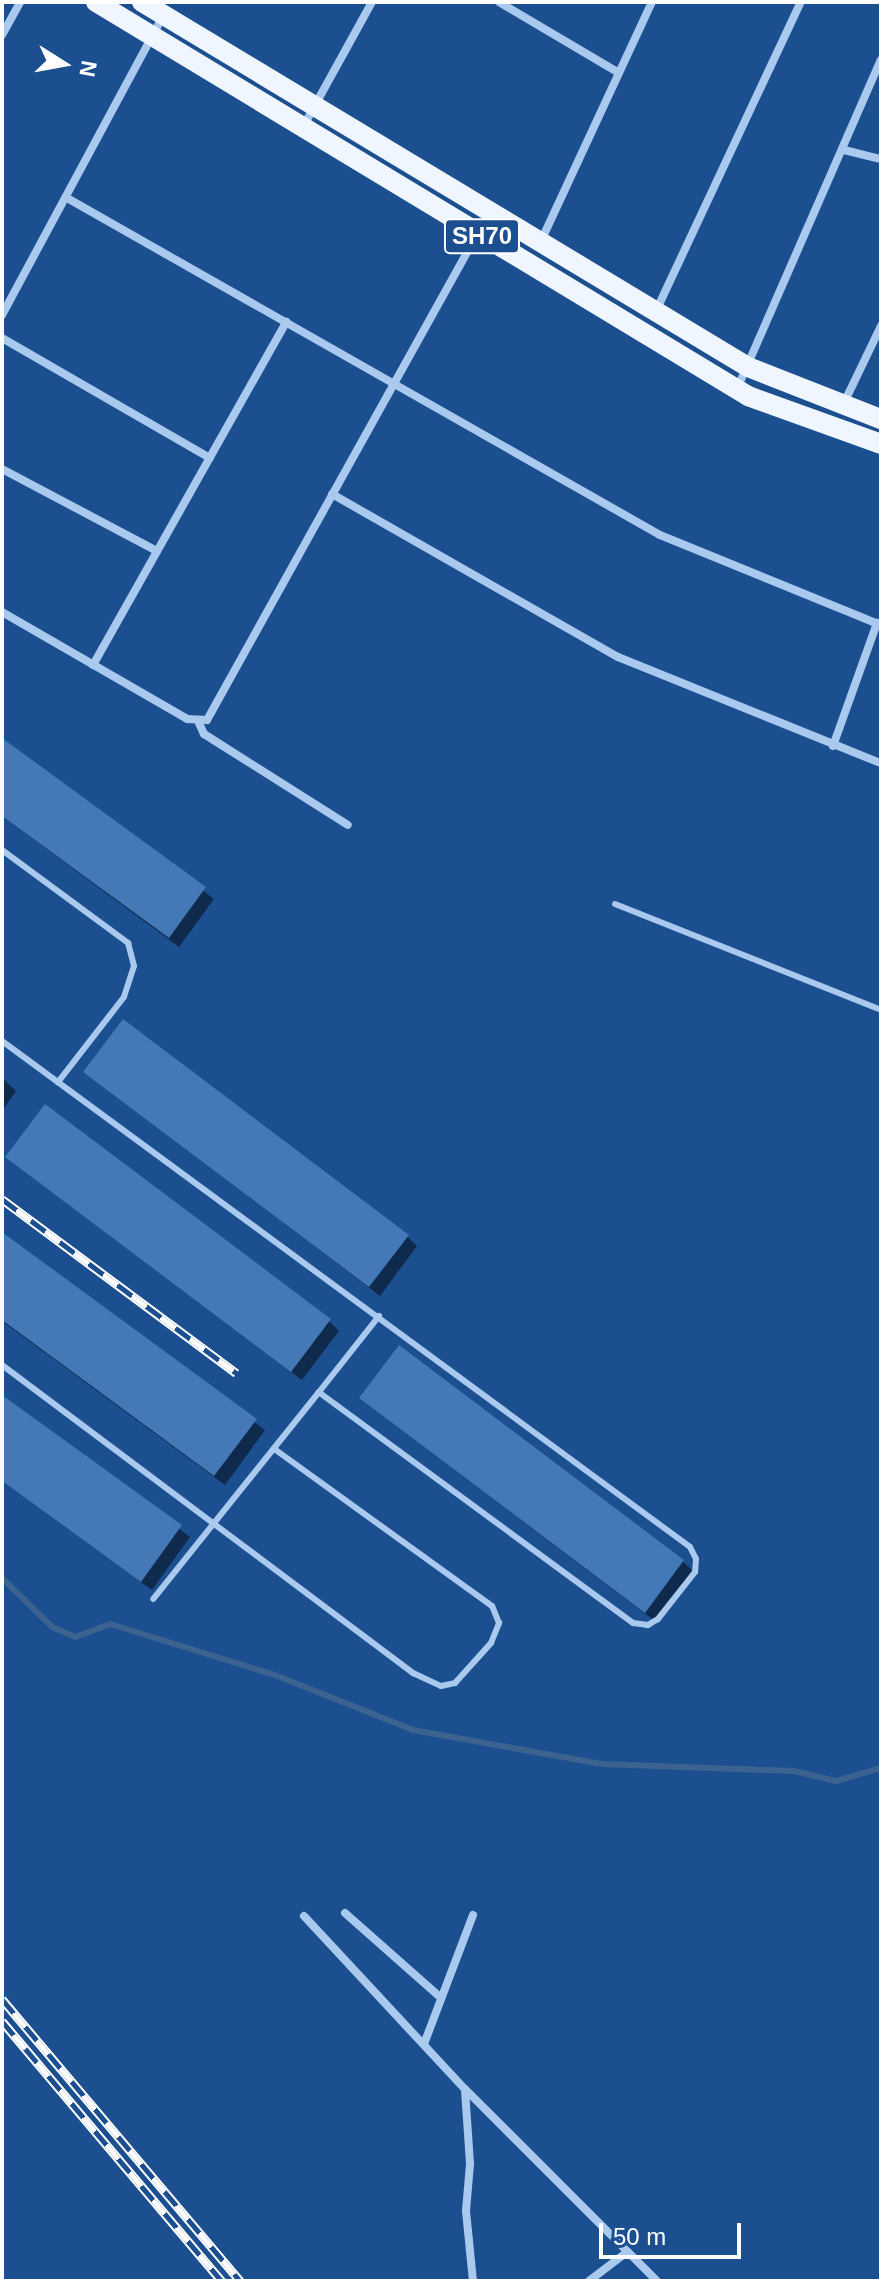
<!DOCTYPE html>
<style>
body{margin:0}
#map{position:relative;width:883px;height:2283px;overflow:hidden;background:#1b4f8f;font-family:Helvetica,sans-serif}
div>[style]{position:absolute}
.shadow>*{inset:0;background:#0007}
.stream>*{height:6px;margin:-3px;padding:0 3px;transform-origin:3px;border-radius:3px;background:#3c6290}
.building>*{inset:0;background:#4478b7}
.service>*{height:6px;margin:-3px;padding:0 3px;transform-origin:3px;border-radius:3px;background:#a9c9ee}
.minor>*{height:8px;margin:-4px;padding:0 4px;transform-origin:4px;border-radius:4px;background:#a9c9ee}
.primary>*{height:20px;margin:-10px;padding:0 10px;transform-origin:10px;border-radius:10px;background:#f0f6ff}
.rail>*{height:9px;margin-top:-4.5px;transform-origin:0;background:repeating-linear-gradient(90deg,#1b4f8f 0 18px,#fff 0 36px);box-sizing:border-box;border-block:2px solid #fff}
span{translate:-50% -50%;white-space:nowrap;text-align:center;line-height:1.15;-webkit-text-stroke:6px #1b4f8f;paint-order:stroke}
.shield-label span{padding:2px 6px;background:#1b4f8f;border:2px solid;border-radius:6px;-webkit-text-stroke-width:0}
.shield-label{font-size:24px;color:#fff;font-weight:700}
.frame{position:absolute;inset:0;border:4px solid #fff;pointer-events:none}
.north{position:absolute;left:24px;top:24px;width:80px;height:80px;-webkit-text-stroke:6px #1b4f8f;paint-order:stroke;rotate:101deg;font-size:22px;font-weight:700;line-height:32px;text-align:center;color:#fff}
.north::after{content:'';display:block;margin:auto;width:28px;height:36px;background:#fff;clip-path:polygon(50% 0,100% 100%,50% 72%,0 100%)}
.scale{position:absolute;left:599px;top:2223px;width:142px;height:36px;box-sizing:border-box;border:4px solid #fff;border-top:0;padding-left:10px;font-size:24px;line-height:28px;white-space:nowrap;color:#fff;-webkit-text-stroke:6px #1b4f8f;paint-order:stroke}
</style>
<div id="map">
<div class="shadow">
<i style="clip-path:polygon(2px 740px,214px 899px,179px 947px,2px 816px)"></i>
<i style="clip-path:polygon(86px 1072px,407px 1236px,417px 1246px,380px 1296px)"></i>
<i style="clip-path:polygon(2px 1078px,16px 1091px,2px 1111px)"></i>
<i style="clip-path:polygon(8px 1157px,329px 1321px,339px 1331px,302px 1380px)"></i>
<i style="clip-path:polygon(2px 1234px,265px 1430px,225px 1485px,2px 1321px)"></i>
<i style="clip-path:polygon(2px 1397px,190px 1537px,152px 1590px,2px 1481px)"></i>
<i style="clip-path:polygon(371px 1407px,683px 1562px,693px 1571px,655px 1621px)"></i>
</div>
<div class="stream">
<i style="left:2px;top:1578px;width:70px;rotate:44.4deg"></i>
<i style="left:52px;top:1627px;width:25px;rotate:23deg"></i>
<i style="left:75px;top:1637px;width:37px;rotate:-20deg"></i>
<i style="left:110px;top:1624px;width:173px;rotate:17.2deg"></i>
<i style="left:275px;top:1675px;width:149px;rotate:21.7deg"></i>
<i style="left:413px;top:1730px;width:192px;rotate:10.2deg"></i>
<i style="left:602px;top:1764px;width:192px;rotate:2.1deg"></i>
<i style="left:794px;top:1771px;width:43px;rotate:13.4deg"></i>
<i style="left:836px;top:1781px;width:47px;rotate:-16.1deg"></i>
</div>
<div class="building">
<i style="clip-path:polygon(2px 738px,206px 887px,169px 938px,2px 816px)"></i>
<i style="clip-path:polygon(123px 1019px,409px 1235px,369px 1287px,83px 1072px)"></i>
<i style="clip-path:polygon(45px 1104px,331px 1319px,291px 1372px,5px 1157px)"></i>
<i style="clip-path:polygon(2px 1232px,257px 1419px,214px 1476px,2px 1320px)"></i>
<i style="clip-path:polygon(399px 1345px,684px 1560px,645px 1613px,359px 1398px)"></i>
<i style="clip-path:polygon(2px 1395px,182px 1525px,141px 1582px,2px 1481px)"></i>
</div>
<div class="service">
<i style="left:2px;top:850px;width:157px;rotate:36.4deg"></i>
<i style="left:128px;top:943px;width:11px;rotate:75deg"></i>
<i style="left:131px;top:954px;width:12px;rotate:76deg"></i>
<i style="left:134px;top:966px;width:33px;rotate:108deg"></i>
<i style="left:124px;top:997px;width:108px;rotate:127.8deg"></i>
<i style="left:615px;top:904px;width:286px;rotate:21.7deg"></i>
<i style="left:2px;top:1041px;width:854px;rotate:36.33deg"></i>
<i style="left:690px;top:1547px;width:13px;rotate:63deg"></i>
<i style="left:696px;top:1559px;width:13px;rotate:94deg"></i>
<i style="left:695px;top:1572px;width:60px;rotate:128.2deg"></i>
<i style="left:658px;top:1619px;width:12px;rotate:149deg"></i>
<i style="left:648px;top:1625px;width:15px;rotate:-172deg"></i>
<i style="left:633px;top:1623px;width:390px;rotate:-143.7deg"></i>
<i style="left:319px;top:1392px;width:265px;rotate:128.7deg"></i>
<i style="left:2px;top:1365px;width:514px;rotate:36.85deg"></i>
<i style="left:413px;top:1673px;width:31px;rotate:25deg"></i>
<i style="left:441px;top:1686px;width:14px;rotate:-12deg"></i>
<i style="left:455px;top:1683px;width:54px;rotate:-48deg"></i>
<i style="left:491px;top:1643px;width:22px;rotate:-68deg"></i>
<i style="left:499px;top:1623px;width:18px;rotate:-112deg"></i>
<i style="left:492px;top:1606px;width:269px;rotate:-144.2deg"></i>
<i style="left:319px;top:1392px;width:97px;rotate:-51.7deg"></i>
</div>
<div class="minor">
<i style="left:499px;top:2px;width:139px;rotate:30.6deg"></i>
<i style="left:2px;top:35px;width:38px;rotate:-61deg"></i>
<i style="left:303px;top:127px;width:143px;rotate:-61.1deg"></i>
<i style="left:844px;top:150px;width:38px;rotate:14deg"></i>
<i style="left:67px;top:198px;width:682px;rotate:29.61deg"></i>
<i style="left:660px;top:535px;width:239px;rotate:22.2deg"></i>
<i style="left:541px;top:241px;width:264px;rotate:-65.1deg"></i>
<i style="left:656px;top:311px;width:341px;rotate:-64.9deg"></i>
<i style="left:2px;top:315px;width:340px;rotate:-61.7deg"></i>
<i style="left:2px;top:338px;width:240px;rotate:30deg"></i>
<i style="left:737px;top:389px;width:359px;rotate:-66.4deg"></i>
<i style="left:843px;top:405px;width:88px;rotate:-64.3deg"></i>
<i style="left:2px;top:469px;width:175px;rotate:27.9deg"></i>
<i style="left:332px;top:494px;width:329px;rotate:29.7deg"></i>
<i style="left:618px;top:657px;width:284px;rotate:22deg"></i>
<i style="left:2px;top:612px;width:214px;rotate:30deg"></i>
<i style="left:187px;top:719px;width:20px;rotate:3deg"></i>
<i style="left:207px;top:720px;width:580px;rotate:-60.92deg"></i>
<i style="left:93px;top:665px;width:394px;rotate:-60.6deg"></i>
<i style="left:199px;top:723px;width:12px;rotate:66deg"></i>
<i style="left:204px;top:734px;width:170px;rotate:32.3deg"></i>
<i style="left:833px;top:746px;width:131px;rotate:-70.3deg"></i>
<i style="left:345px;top:1913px;width:128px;rotate:41.5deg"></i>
<i style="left:304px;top:1916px;width:236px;rotate:47.1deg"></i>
<i style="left:465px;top:2089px;width:272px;rotate:45deg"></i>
<i style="left:424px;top:2044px;width:138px;rotate:-69.2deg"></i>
<i style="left:465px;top:2090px;width:74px;rotate:86.1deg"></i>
<i style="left:470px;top:2164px;width:47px;rotate:94.9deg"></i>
<i style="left:466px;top:2211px;width:70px;rotate:84.3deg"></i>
<i style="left:589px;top:2281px;width:48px;rotate:-37.3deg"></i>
</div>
<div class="primary">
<i style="left:96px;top:2px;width:762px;rotate:31.14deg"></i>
<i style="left:748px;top:396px;width:141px;rotate:19.8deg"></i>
<i style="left:142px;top:2px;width:707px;rotate:31.06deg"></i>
<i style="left:748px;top:367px;width:143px;rotate:21.4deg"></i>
</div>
<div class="rail">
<i style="left:2px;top:1199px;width:292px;rotate:36.6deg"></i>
<i style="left:2px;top:1999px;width:369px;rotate:49.8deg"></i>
<i style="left:2px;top:2021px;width:341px;rotate:49.8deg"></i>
</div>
<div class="shield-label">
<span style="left:482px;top:236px">SH70</span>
</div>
<div class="frame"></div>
<div class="north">N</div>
<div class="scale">50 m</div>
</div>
